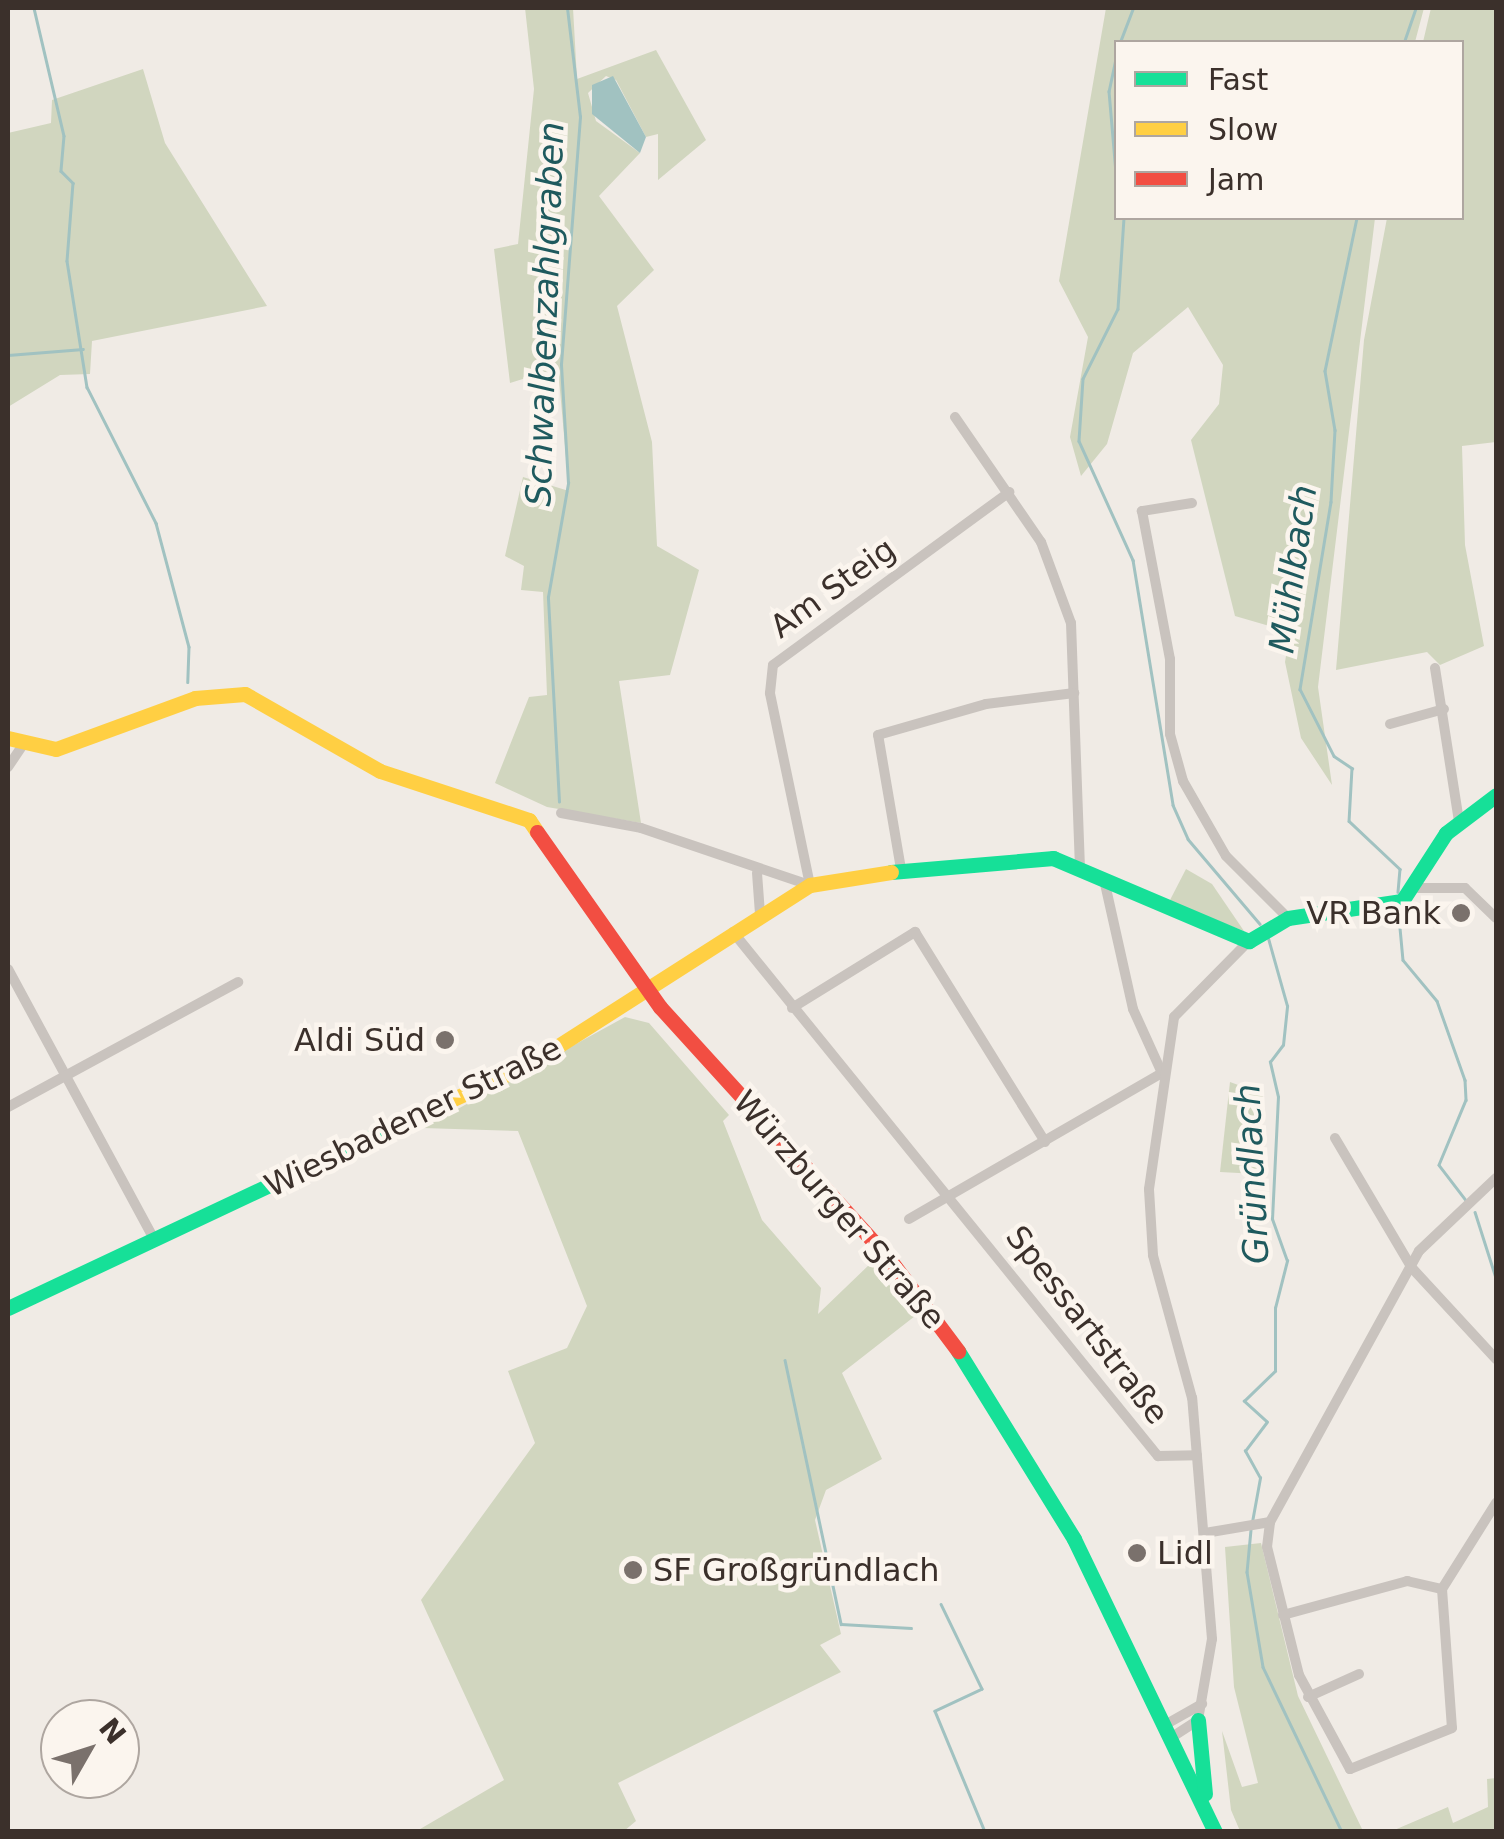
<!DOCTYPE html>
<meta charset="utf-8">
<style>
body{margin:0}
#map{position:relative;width:1504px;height:1839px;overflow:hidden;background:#f0ebe5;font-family:"DejaVu Sans",sans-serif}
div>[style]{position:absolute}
.green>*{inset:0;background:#d1d6bf}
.water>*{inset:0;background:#a1c2c1}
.stream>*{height:2.5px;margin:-1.25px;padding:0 1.25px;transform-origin:1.25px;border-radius:1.25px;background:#a1c2c1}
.street>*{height:10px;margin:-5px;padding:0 5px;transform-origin:5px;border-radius:5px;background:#c9c3be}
.fast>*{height:15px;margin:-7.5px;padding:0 7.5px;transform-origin:7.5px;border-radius:7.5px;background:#16e098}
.slow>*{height:15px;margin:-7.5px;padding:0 7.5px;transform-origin:7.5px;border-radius:7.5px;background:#ffcf43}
.jam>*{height:15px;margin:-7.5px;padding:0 7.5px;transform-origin:7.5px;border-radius:7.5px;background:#f24e42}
.dots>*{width:28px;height:28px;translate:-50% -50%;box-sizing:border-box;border:5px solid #fbf5ee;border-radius:50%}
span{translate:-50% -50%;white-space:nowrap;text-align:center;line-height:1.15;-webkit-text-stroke:9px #fbf5ee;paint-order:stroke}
.street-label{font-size:32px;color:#3b302b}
.poi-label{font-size:32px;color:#3b302b}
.right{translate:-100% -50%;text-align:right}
.left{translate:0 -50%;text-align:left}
.water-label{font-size:35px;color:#1f5a5e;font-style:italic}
.frame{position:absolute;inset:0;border:10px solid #3b302b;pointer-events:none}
.legend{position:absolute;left:1114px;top:40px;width:350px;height:180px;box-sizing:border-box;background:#fbf5ee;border:2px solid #aea6a0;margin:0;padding:12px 18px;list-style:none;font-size:30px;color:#3b302b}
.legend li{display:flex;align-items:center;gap:20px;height:50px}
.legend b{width:50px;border:2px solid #aea6a0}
.north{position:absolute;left:40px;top:1699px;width:100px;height:100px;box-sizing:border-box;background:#fbf5ee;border:2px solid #aea6a0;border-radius:50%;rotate:51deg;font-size:28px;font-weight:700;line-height:40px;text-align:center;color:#3b302b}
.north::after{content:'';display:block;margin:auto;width:35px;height:45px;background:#7a716c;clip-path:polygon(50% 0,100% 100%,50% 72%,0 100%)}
</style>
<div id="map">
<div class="green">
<i style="clip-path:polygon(525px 8px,573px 8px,577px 79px,656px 50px,706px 140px,658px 180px,658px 134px,646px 137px,616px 80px,606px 76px,588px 93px,596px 121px,640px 153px,599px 196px,654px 270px,617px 306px,652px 442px,657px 546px,699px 570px,670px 675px,619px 681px,641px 823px,547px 807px,495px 783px,529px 697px,547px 695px,543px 592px,521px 590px,524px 566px,505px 556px,523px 477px,569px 491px,558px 368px,510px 383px,494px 249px,518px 244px,534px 89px)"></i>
<i style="clip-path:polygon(1106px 8px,1424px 8px,1415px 42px,1116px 42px,1116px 218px,1375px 218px,1318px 687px,1332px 785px,1301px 738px,1285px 662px,1302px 557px,1280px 629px,1235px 616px,1191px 440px,1219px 404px,1223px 365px,1188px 307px,1133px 353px,1107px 444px,1081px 476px,1070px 437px,1088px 337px,1059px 281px)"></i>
<i style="clip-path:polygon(1431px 8px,1496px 8px,1496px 442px,1462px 446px,1465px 545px,1484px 646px,1440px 665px,1427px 652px,1336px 670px,1364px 340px,1387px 218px,1462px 218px,1462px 42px,1423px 42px)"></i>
<i style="clip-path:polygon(143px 69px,165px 143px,267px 306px,92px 341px,90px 374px,60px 375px,8px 407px,8px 133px,51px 123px,52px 100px)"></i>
<i style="clip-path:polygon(1186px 869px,1212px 884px,1244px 931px,1169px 902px)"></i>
<i style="clip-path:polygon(625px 1017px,649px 1023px,729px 1115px,723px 1121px,762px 1220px,821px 1288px,818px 1314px,871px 1263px,915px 1316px,842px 1373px,882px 1459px,826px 1490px,815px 1520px,841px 1634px,820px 1645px,841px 1672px,618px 1783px,636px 1821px,624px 1831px,415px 1832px,504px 1780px,421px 1600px,535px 1443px,508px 1371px,567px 1348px,587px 1306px,518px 1131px,423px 1128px)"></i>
<i style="clip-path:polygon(1230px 1082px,1263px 1094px,1257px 1174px,1220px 1172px)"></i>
<i style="clip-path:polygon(1261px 1543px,1298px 1696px,1363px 1831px,1240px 1831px,1231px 1810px,1222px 1731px,1242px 1787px,1258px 1783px,1234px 1687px,1225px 1547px)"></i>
<i style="clip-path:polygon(1496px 1778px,1496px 1831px,1392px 1831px,1448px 1807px,1453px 1823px,1488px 1807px,1487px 1779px)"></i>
</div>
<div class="water">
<i style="clip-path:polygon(613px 76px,646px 137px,640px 153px,592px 114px,592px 85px)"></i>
</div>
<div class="stream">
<i style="left:34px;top:8px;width:131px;rotate:76.8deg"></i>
<i style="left:64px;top:136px;width:35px;rotate:95deg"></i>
<i style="left:61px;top:171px;width:17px;rotate:45deg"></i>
<i style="left:73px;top:183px;width:78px;rotate:94.4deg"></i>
<i style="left:67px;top:261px;width:128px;rotate:81deg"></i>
<i style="left:87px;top:387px;width:153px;rotate:63.1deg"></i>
<i style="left:156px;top:523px;width:128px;rotate:75.1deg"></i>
<i style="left:189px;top:647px;width:35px;rotate:92deg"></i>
<i style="left:1120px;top:42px;width:36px;rotate:-69deg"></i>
<i style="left:1404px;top:42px;width:36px;rotate:-71deg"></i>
<i style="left:1116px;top:59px;width:33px;rotate:102deg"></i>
<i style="left:1109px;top:91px;width:82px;rotate:85.1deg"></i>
<i style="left:1124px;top:218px;width:91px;rotate:93.8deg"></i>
<i style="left:1118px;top:309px;width:78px;rotate:116.6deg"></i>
<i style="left:1083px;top:379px;width:62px;rotate:93.7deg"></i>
<i style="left:1079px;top:441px;width:131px;rotate:65.6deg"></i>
<i style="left:1133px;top:560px;width:248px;rotate:80.7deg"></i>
<i style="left:1173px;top:805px;width:37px;rotate:66deg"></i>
<i style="left:1188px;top:839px;width:111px;rotate:49.7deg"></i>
<i style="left:1357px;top:218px;width:156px;rotate:101.8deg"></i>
<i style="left:1325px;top:371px;width:60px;rotate:80.4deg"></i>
<i style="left:1335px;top:430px;width:72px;rotate:93.2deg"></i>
<i style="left:1331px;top:502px;width:190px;rotate:99.4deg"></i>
<i style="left:1300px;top:689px;width:75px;rotate:63.1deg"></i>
<i style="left:1334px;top:756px;width:22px;rotate:34deg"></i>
<i style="left:1352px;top:768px;width:53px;rotate:93.2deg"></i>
<i style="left:1349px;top:821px;width:70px;rotate:43.3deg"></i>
<i style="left:1400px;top:869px;width:23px;rotate:95deg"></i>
<i style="left:8px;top:355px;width:75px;rotate:-4.6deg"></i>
<i style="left:559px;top:802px;width:205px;rotate:-93.1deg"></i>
<i style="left:548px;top:597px;width:116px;rotate:-80deg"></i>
<i style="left:568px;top:483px;width:119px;rotate:-93.4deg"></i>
<i style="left:561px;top:364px;width:248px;rotate:-85.6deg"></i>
<i style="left:580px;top:117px;width:110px;rotate:-96.8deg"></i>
<i style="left:1399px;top:917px;width:43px;rotate:84.7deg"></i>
<i style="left:1403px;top:960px;width:53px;rotate:50.3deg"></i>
<i style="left:1437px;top:1001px;width:84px;rotate:70.5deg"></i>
<i style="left:1465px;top:1080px;width:20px;rotate:87deg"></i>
<i style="left:1466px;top:1100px;width:70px;rotate:112.6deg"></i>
<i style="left:1439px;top:1165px;width:43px;rotate:52.6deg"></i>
<i style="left:1475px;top:1212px;width:69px;rotate:72.3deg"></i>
<i style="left:785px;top:1360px;width:270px;rotate:78deg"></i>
<i style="left:841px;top:1624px;width:70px;rotate:3.3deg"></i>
<i style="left:1252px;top:1522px;width:45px;rotate:-79.7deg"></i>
<i style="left:1260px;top:1478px;width:31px;rotate:-119deg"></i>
<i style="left:1245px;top:1451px;width:36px;rotate:-53deg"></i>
<i style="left:1267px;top:1422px;width:31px;rotate:-138deg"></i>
<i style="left:1244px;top:1401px;width:43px;rotate:-44.1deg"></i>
<i style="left:1275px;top:1371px;width:63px;rotate:-90deg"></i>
<i style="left:1275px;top:1308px;width:49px;rotate:-75.7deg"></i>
<i style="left:1287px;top:1261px;width:45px;rotate:-109.7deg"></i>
<i style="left:1272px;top:1219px;width:122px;rotate:-87.2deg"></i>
<i style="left:1278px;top:1097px;width:36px;rotate:-103deg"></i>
<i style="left:1270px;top:1062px;width:21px;rotate:-53deg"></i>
<i style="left:1283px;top:1045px;width:39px;rotate:-84deg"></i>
<i style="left:1287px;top:1006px;width:74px;rotate:-105.7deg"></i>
<i style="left:1251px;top:1530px;width:42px;rotate:95.4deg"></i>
<i style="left:1247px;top:1572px;width:96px;rotate:80.4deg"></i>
<i style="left:1263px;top:1667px;width:183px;rotate:64.4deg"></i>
<i style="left:941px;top:1604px;width:94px;rotate:64.2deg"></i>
<i style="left:982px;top:1689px;width:52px;rotate:154.9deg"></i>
<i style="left:935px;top:1711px;width:131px;rotate:67.5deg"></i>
</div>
<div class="street">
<i style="left:955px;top:417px;width:152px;rotate:55.5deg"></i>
<i style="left:1041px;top:542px;width:86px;rotate:69.7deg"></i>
<i style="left:1071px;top:623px;width:243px;rotate:87.9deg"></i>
<i style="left:1192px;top:503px;width:51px;rotate:170.9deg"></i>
<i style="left:1142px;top:511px;width:151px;rotate:79.3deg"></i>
<i style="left:1170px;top:659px;width:75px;rotate:90deg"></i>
<i style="left:1170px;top:734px;width:49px;rotate:74.5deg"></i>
<i style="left:1183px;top:781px;width:86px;rotate:60.2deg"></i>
<i style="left:1226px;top:856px;width:88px;rotate:45deg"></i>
<i style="left:1435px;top:668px;width:155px;rotate:81.1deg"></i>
<i style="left:1390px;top:724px;width:56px;rotate:-15.5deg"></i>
<i style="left:8px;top:767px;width:25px;rotate:-56deg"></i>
<i style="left:561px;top:813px;width:81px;rotate:10.6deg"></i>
<i style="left:641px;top:828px;width:177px;rotate:18.7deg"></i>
<i style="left:901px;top:869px;width:136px;rotate:-99.7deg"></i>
<i style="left:878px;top:735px;width:112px;rotate:-16deg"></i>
<i style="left:986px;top:704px;width:89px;rotate:-7.1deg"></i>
<i style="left:757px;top:873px;width:41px;rotate:85.8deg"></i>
<i style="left:810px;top:885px;width:196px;rotate:-101.8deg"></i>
<i style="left:770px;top:693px;width:28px;rotate:-84deg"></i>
<i style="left:773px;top:665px;width:293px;rotate:-36.2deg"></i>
<i style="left:1418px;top:888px;width:47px"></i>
<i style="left:1465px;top:888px;width:43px;rotate:44.1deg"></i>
<i style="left:733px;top:932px;width:675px;rotate:50.96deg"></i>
<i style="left:1158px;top:1456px;width:39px;rotate:-1deg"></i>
<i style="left:8px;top:969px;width:307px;rotate:61.6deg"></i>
<i style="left:792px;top:1008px;width:145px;rotate:-31.7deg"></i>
<i style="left:915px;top:932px;width:247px;rotate:58.2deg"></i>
<i style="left:8px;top:1107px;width:262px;rotate:-28.5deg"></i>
<i style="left:1335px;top:1138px;width:151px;rotate:59.4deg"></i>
<i style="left:1412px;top:1268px;width:124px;rotate:47.3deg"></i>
<i style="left:909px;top:1219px;width:292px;rotate:-30deg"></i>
<i style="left:1162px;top:1073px;width:70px;rotate:-114.4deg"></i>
<i style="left:1133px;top:1009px;width:128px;rotate:-102.6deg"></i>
<i style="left:1205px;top:1533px;width:66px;rotate:-9.6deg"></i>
<i style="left:1442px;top:1589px;width:139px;rotate:85.9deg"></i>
<i style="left:1452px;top:1728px;width:110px;rotate:158.1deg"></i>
<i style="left:1350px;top:1769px;width:107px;rotate:-118.5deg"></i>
<i style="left:1299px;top:1675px;width:132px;rotate:-104deg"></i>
<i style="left:1267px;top:1547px;width:25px;rotate:-83deg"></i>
<i style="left:1270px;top:1522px;width:309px;rotate:-61.2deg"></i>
<i style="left:1419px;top:1251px;width:106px;rotate:-43.5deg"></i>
<i style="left:1442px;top:1589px;width:102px;rotate:-57.9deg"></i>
<i style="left:1283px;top:1615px;width:129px;rotate:-15.3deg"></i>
<i style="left:1407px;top:1581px;width:36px;rotate:13deg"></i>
<i style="left:1308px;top:1697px;width:56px;rotate:-24.3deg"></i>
<i style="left:1163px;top:1726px;width:45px;rotate:-29.4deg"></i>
<i style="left:1169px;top:1739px;width:35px;rotate:-33deg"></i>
<i style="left:1198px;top:1720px;width:82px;rotate:-80.2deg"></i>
<i style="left:1212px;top:1639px;width:242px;rotate:-94.7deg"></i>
<i style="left:1192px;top:1398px;width:148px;rotate:-105.3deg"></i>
<i style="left:1153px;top:1255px;width:66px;rotate:-93.5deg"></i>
<i style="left:1149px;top:1189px;width:174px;rotate:-81.7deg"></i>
<i style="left:1174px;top:1017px;width:107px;rotate:-45.4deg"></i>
</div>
<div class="fast">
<i style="left:891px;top:872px;width:163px;rotate:-4.9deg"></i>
<i style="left:1053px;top:858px;width:213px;rotate:23deg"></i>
<i style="left:1249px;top:941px;width:45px;rotate:-30.5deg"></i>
<i style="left:1288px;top:918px;width:115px;rotate:-8.5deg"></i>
<i style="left:1402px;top:901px;width:81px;rotate:-57.1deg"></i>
<i style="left:1446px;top:833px;width:63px;rotate:-37.2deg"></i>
<i style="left:8px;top:1308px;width:456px;rotate:-25.2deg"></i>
<i style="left:958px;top:1351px;width:221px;rotate:58.3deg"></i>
<i style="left:1074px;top:1539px;width:325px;rotate:64.3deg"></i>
<i style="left:1198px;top:1720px;width:74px;rotate:84.6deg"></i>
</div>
<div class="slow">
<i style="left:8px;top:738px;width:49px;rotate:12.9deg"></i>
<i style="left:56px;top:749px;width:148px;rotate:-20.1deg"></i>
<i style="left:195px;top:698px;width:50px;rotate:-4.6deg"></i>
<i style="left:245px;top:694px;width:155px;rotate:29.7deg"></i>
<i style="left:380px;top:771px;width:157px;rotate:18.2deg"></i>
<i style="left:529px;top:820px;width:14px;rotate:56deg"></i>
<i style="left:421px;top:1114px;width:123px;rotate:-24.9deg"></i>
<i style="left:533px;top:1062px;width:329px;rotate:-32.6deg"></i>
<i style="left:810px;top:885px;width:82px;rotate:-9.1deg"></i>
</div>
<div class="jam">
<i style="left:537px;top:832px;width:214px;rotate:54.9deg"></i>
<i style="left:660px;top:1007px;width:342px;rotate:47.7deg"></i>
<i style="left:890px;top:1260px;width:114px;rotate:53.2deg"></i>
</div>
<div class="dots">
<i style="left:1461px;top:913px;background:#7a716c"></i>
<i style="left:445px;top:1040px;background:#7a716c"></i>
<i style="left:1137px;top:1553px;background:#7a716c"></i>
<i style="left:633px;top:1570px;background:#7a716c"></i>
</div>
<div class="street-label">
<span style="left:833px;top:588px;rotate:-36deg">Am Steig</span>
<span style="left:413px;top:1117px;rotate:-26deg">Wiesbadener Straße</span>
<span style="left:839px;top:1210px;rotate:49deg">Würzburger Straße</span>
<span style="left:1087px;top:1325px;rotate:52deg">Spessartstraße</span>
</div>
<div class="poi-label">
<span class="right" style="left:1441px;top:913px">VR Bank</span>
<span class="right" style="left:425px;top:1040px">Aldi Süd</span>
<span class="left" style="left:1157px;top:1553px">Lidl</span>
<span class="left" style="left:653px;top:1570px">SF Großgründlach</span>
</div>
<div class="water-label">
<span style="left:545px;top:314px;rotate:-88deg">Schwalbenzahlgraben</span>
<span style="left:1293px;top:569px;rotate:-82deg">Mühlbach</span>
<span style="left:1252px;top:1174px;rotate:-93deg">Gründlach</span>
</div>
<div class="frame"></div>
<ul class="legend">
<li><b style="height:12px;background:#16e098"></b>Fast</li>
<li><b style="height:12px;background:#ffcf43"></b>Slow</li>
<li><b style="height:12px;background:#f24e42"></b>Jam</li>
</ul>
<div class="north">N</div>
</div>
